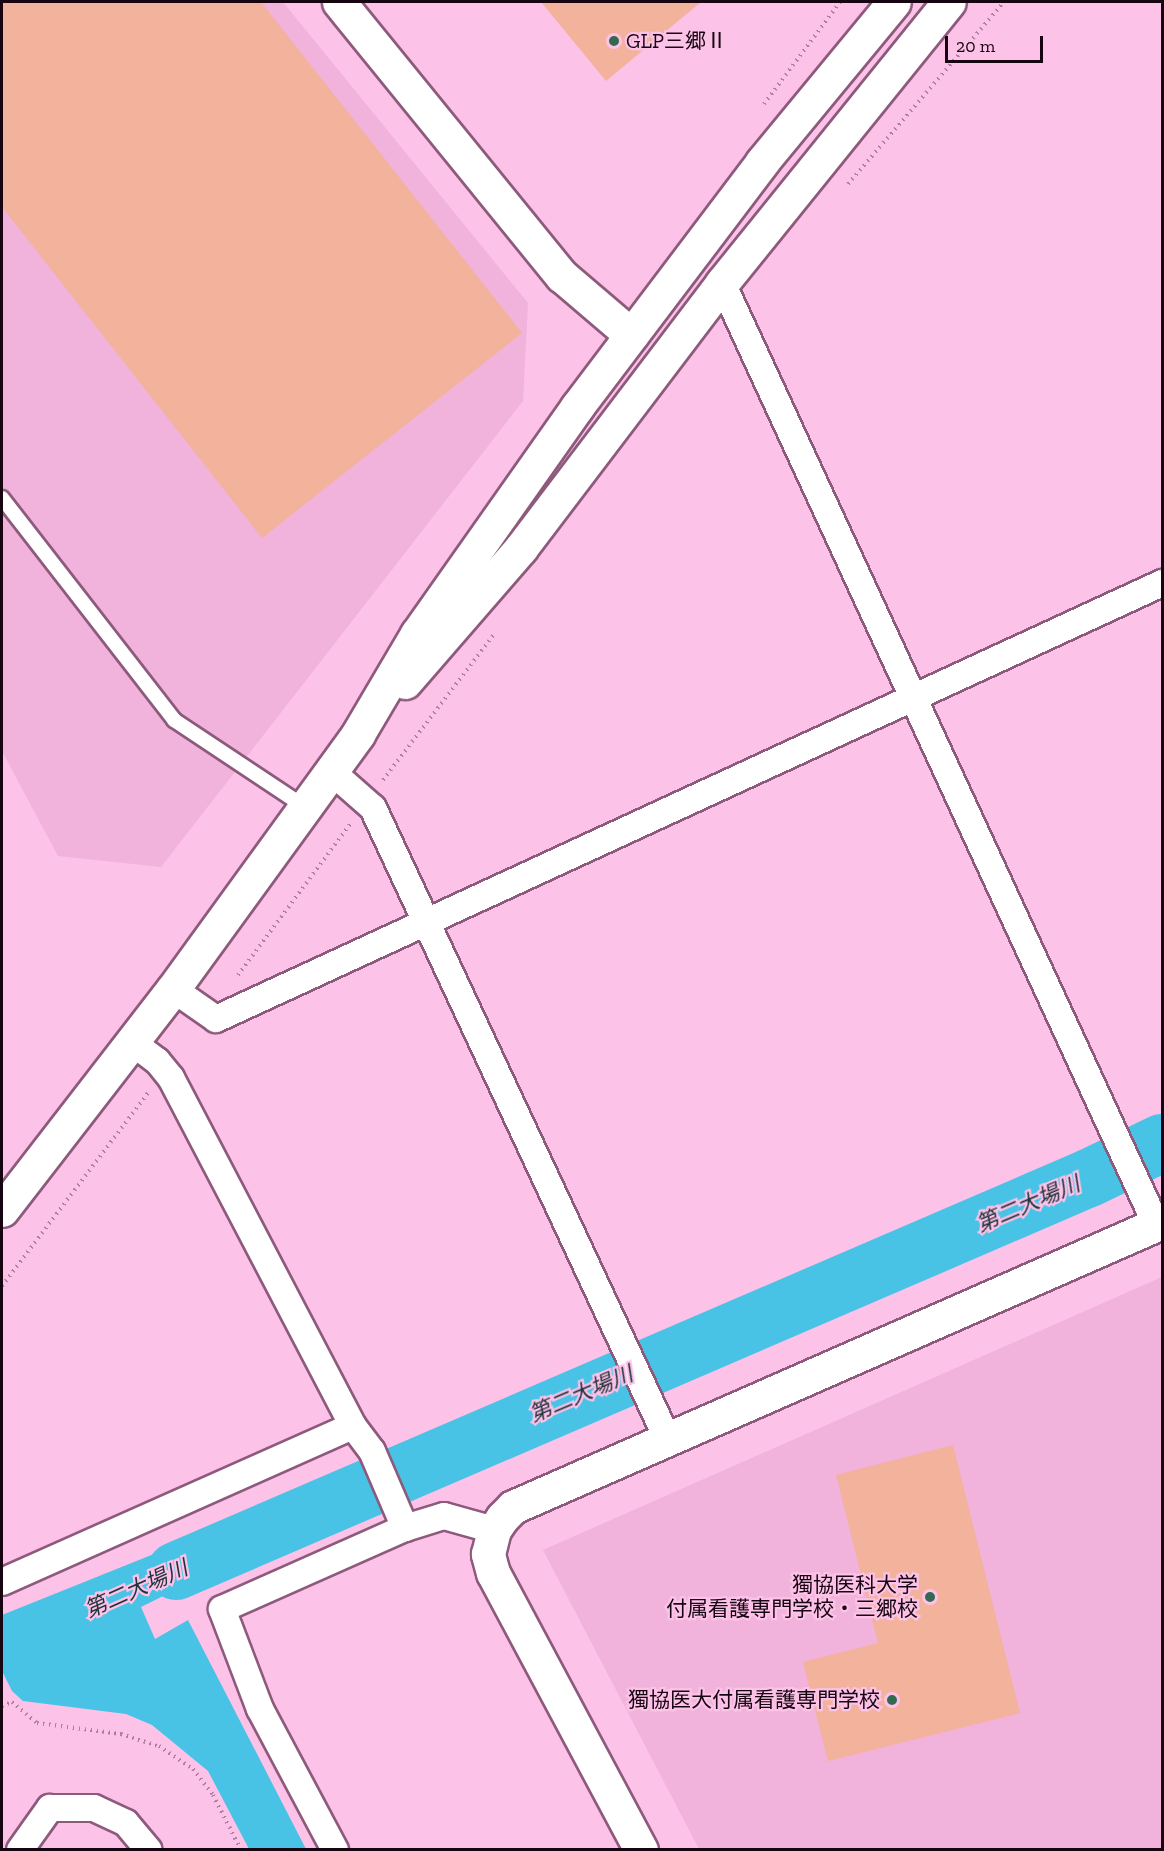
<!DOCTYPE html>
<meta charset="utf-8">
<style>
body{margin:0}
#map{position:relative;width:1164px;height:1851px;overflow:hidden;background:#fdc2e8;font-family:"Zilla Slab","Noto Sans JP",serif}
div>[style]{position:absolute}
.built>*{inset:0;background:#f1b2db}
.water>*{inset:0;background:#48c3e6}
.river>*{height:58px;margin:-29px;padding:0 29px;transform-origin:29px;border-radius:29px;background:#48c3e6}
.building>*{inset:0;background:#f2b29b}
.path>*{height:4px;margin-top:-2px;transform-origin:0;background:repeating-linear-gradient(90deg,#ac7f9c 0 1.5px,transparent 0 6px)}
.roads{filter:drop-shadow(2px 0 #8d5a7c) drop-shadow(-2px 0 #8d5a7c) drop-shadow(0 2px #8d5a7c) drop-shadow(0 -2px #8d5a7c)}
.service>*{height:14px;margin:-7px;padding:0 7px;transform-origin:7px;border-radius:7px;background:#fff}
.minor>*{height:26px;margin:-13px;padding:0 13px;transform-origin:13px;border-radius:13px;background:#fff}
.tertiary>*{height:33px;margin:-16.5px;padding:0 16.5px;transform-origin:16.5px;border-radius:16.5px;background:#fff}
.dots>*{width:16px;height:16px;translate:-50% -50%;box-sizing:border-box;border:3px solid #fdc2e8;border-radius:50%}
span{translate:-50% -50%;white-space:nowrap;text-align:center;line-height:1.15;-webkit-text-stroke:4.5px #fdc2e8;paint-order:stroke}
.poi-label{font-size:21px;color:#170511}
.left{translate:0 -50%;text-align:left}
.right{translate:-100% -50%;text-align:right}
.water-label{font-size:22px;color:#1e333a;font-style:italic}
.frame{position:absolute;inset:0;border:3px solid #170511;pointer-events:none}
.scale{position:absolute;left:945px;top:36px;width:98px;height:27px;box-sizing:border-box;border:3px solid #170511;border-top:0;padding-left:8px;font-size:18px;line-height:21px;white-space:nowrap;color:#170511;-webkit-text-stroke:4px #fdc2e8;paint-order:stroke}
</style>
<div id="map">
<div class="built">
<i style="clip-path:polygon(2px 2px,283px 2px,528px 303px,523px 401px,161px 867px,58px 856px,2px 751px)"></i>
<i style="clip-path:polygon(1162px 1277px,1162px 1849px,699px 1849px,543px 1550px)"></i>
</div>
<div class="water">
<i style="clip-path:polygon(241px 1519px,256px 1550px,141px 1607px,155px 1639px,188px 1620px,306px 1849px,249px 1849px,208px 1771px,152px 1725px,126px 1714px,23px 1701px,12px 1691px,2px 1671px,2px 1615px)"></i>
</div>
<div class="river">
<i style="left:176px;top:1571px;width:994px;rotate:-23.29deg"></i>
<i style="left:1089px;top:1178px;width:81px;rotate:-25.6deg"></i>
</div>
<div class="building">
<i style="clip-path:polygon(2px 2px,261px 2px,522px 333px,262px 538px,2px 207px)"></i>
<i style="clip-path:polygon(541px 2px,701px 2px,606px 81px)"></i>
<i style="clip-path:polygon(953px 1445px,1020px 1713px,828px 1761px,803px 1662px,878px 1643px,836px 1475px)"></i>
</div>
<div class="path">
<i style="left:764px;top:104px;width:127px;rotate:-53.3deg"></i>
<i style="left:848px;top:184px;width:240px;rotate:-49.4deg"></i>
<i style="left:383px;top:780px;width:185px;rotate:-52.7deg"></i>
<i style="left:238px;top:975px;width:188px;rotate:-53.4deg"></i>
<i style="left:2px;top:1286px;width:242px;rotate:-52.9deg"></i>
<i style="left:2px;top:1706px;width:11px;rotate:-22deg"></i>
<i style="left:12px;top:1702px;width:33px;rotate:40deg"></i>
<i style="left:37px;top:1723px;width:85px;rotate:7.5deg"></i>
<i style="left:121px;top:1734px;width:40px;rotate:18deg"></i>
<i style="left:159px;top:1746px;width:41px;rotate:34.1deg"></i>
<i style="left:193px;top:1769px;width:33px;rotate:52deg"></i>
<i style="left:213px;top:1795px;width:62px;rotate:63deg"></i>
</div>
<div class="roads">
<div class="service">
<i style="left:2px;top:498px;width:281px;rotate:52.2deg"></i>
<i style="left:174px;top:720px;width:157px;rotate:33.6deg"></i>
</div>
<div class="minor">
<i style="left:722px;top:283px;width:1036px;rotate:65.24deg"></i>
<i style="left:331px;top:771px;width:56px;rotate:41.4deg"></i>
<i style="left:373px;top:808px;width:697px;rotate:64.98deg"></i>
<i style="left:173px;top:989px;width:52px;rotate:34.9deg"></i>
<i style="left:216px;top:1019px;width:1042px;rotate:-24.74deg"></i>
<i style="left:353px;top:1426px;width:31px;rotate:53deg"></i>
<i style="left:372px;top:1451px;width:84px;rotate:66.8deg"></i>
<i style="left:405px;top:1528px;width:41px;rotate:-17.1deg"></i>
<i style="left:444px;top:1516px;width:52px;rotate:15.6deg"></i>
<i style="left:2px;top:1582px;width:384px;rotate:-24deg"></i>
<i style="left:353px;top:1426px;width:393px;rotate:-117.6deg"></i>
<i style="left:171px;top:1078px;width:22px;rotate:-129deg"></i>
<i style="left:157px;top:1061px;width:31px;rotate:-143deg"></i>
<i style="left:20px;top:1850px;width:52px;rotate:-54.5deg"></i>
<i style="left:50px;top:1808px;width:44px"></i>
<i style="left:94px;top:1808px;width:35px;rotate:25deg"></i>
<i style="left:126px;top:1823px;width:35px;rotate:50deg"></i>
<i style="left:335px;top:1850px;width:160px;rotate:-118deg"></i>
<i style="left:260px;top:1709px;width:107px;rotate:-110.8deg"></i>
<i style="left:222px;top:1609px;width:200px;rotate:-23.9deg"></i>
</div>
<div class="tertiary">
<i style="left:339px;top:2px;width:353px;rotate:50.9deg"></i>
<i style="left:562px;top:276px;width:91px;rotate:40.5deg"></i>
<i style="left:405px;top:682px;width:177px;rotate:-49.1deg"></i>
<i style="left:521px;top:548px;width:333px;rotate:-52.8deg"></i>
<i style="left:722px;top:283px;width:361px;rotate:-51.1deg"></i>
<i style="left:2px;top:1210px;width:279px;rotate:-52.3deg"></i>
<i style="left:173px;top:989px;width:315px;rotate:-54deg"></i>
<i style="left:358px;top:734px;width:116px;rotate:-59.5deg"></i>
<i style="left:417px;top:634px;width:278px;rotate:-54.8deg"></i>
<i style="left:577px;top:407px;width:307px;rotate:-52.9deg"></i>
<i style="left:762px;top:162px;width:207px;rotate:-50.5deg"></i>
<i style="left:641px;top:1850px;width:314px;rotate:-118.1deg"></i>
<i style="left:493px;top:1573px;width:20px;rotate:-105deg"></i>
<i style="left:488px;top:1554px;width:25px;rotate:-76deg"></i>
<i style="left:494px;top:1530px;width:14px;rotate:-56deg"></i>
<i style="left:502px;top:1518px;width:16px;rotate:-45deg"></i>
<i style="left:513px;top:1507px;width:709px;rotate:-23.71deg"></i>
</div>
</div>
<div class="dots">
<i style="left:614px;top:41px;background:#33694e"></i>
<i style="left:930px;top:1597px;background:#33694e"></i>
<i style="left:892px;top:1700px;background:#33694e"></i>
</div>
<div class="poi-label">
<span class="left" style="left:626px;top:41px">GLP三郷Ⅱ</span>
<span class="right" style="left:918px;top:1597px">獨協医科大学<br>付属看護専門学校・三郷校</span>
<span class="right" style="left:880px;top:1700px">獨協医大付属看護専門学校</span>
</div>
<div class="water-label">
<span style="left:1028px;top:1204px;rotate:-23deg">第二大場川</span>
<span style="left:581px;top:1394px;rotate:-23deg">第二大場川</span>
<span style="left:136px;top:1589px;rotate:-24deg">第二大場川</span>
</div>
<div class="frame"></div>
<div class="scale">20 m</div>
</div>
